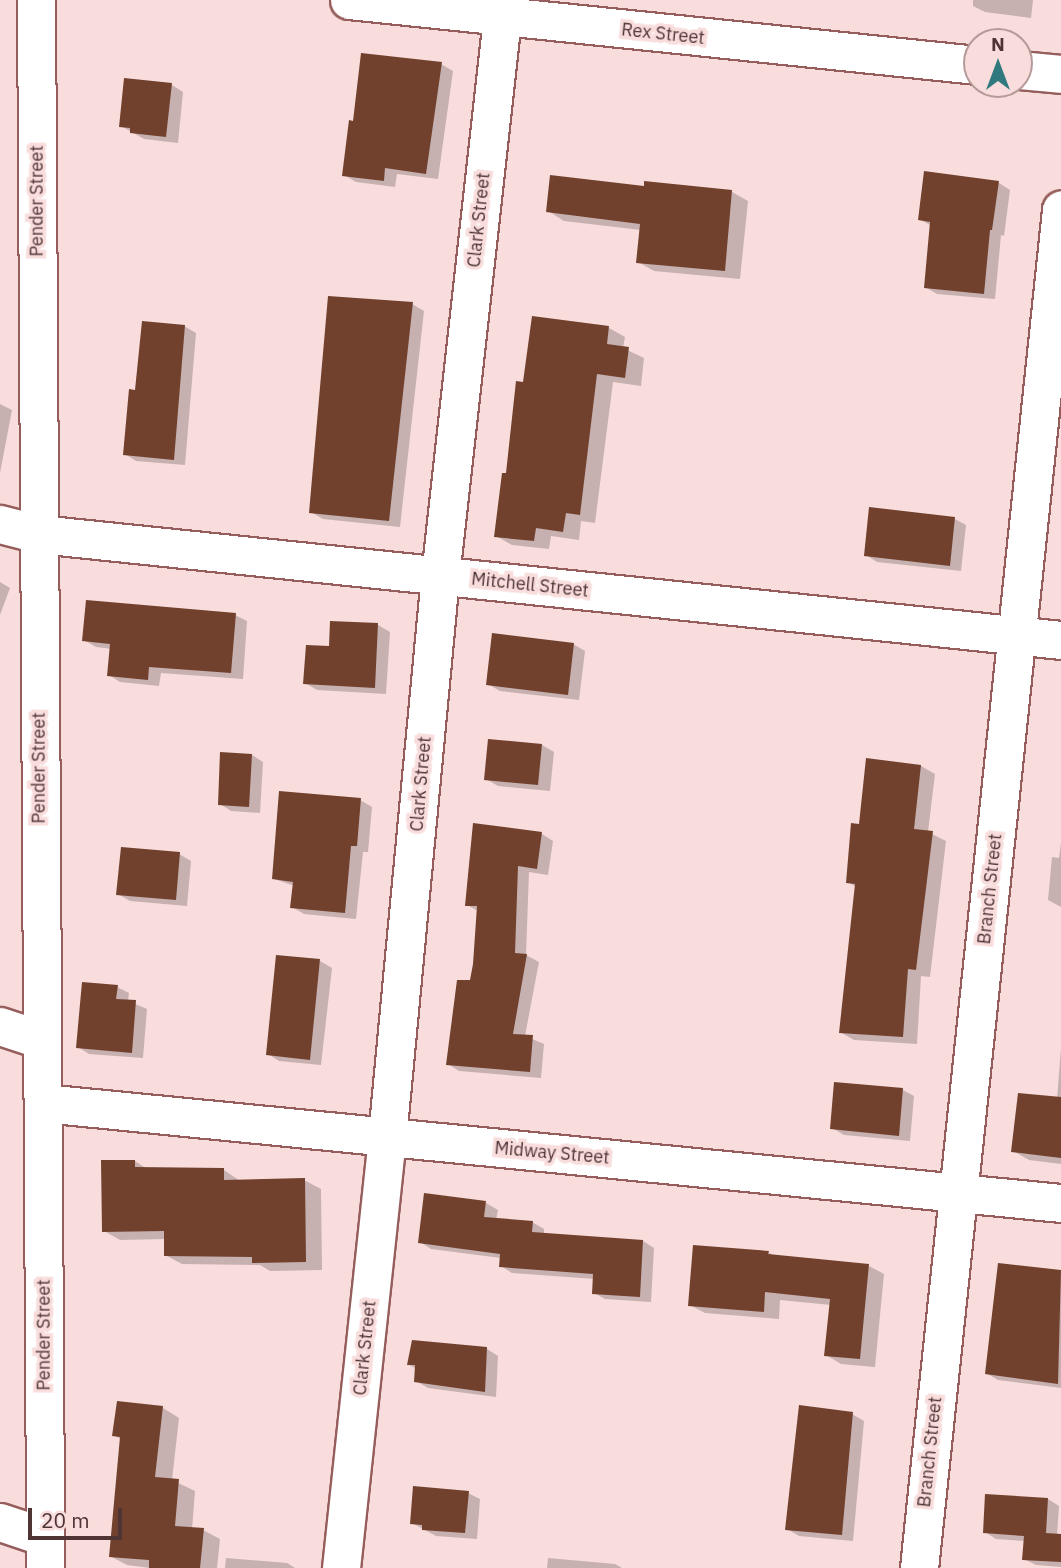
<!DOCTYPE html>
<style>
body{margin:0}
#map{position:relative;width:1061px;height:1568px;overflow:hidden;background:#f8dddc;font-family:"IBM Plex Sans",sans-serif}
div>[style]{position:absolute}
.shadow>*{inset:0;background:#0003}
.building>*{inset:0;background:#71412e}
.roads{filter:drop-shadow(2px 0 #955d5b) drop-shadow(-2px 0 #955d5b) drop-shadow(0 2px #955d5b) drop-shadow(0 -2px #955d5b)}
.minor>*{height:37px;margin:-18.5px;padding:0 18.5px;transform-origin:18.5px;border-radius:18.5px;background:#fff}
span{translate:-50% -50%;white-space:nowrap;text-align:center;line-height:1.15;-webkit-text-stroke:7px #f8dddc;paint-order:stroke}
.street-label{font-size:18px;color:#4e3534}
.north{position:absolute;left:963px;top:28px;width:70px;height:70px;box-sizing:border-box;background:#f8dddc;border:2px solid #b49a99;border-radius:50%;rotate:0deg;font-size:19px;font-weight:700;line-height:28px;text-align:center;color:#4e3534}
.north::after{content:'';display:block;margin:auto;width:24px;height:32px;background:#30797e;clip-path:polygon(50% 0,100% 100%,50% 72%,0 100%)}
.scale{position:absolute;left:28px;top:1508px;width:94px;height:32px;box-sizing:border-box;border:4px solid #4e3534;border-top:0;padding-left:9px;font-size:21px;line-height:24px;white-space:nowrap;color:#4e3534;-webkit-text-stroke:5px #f8dddc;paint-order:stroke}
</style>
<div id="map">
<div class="shadow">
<i style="clip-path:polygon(973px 0,1033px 0,1031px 18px,985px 12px,973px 6px)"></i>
<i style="clip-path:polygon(441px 64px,453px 71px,438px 179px,397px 174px,395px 187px,356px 182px,344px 175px,355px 123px)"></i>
<i style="clip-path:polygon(172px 85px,183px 92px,178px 143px,144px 139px,121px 126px)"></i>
<i style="clip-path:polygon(999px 183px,1010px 190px,1004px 236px,1001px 235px,995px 299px,937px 294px,925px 287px,932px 226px,919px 219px)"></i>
<i style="clip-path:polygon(645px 188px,732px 192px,748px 201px,740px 279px,654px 271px,638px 262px,641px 230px,564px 221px,548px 211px)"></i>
<i style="clip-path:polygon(412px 304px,424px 311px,400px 527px,323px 519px,311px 512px)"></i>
<i style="clip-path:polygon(184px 326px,196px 333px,185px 465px,136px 461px,125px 454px)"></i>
<i style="clip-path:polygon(609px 328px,625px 337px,623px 348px,644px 358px,641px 386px,613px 382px,595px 523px,581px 521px,579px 540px,551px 536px,549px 549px,512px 545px,496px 536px,525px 384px)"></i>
<i style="clip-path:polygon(0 404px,12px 410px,0 473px)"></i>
<i style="clip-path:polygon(955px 519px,966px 525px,961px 571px,877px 562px,866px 555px)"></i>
<i style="clip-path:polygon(0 582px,10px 588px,0 615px)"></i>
<i style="clip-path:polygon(235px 615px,247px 621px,243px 679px,161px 673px,159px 686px,120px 682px,109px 675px,112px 649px,96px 647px,84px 640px)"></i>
<i style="clip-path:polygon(378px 625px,390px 632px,386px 694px,317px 690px,305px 683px)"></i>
<i style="clip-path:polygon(573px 644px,585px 651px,579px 700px,500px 691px,488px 684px)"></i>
<i style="clip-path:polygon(542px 745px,554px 752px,550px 791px,498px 786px,486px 779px)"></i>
<i style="clip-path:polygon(252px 755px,263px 762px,260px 813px,231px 811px,220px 804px)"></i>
<i style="clip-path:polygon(921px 766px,935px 774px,928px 832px,946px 841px,930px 977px,921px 976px,917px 1044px,854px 1040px,840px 1032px,856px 887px,848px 882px,860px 826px)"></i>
<i style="clip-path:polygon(360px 800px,372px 807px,368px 852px,363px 852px,356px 919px,304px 914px,292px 907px,295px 886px,274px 879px)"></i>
<i style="clip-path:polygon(475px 825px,542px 834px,553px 841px,548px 875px,529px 872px,526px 955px,539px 962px,525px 1036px,544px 1044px,541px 1078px,459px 1071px,448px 1064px,472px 982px,478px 911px,467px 905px)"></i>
<i style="clip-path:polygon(1061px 843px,1061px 907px,1048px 900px,1052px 857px,1059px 858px)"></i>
<i style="clip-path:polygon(179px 854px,191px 861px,187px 906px,130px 901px,118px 894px)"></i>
<i style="clip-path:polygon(320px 961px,332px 968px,321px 1065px,279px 1061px,268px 1054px)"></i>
<i style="clip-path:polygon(117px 987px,129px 993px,128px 1001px,147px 1009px,143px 1058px,89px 1054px,78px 1047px)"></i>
<i style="clip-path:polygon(1061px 1048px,1061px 1164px,1029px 1160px,1013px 1151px,1057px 1099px)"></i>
<i style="clip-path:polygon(903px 1090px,914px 1096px,910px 1141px,844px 1135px,832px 1128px)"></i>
<i style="clip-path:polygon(135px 1161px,147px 1169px,224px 1170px,240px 1181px,304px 1180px,321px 1189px,322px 1270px,270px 1271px,260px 1265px,182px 1264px,165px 1255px,166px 1239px,120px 1240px,104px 1231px)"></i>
<i style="clip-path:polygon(426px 1195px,486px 1203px,498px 1210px,496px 1220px,532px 1222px,544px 1229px,544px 1235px,643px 1241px,654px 1248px,651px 1302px,605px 1299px,594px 1293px,595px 1279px,512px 1273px,501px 1266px,501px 1258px,431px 1249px,420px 1242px)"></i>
<i style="clip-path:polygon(768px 1252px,776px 1257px,869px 1266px,884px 1274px,875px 1367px,841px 1364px,826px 1355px,831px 1305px,780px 1300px,779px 1319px,705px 1313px,690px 1305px)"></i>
<i style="clip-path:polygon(999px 1265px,1061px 1272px,1061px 1388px,998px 1380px,986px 1373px)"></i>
<i style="clip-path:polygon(487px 1349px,498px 1356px,496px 1397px,428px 1388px,416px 1381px,417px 1369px,409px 1365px)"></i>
<i style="clip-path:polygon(163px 1408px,179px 1418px,172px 1480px,195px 1491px,192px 1529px,203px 1530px,220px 1539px,217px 1568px,150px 1568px,127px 1565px,110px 1556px,122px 1440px,114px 1435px)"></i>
<i style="clip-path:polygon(852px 1414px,864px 1421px,853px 1541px,799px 1536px,787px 1529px)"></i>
<i style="clip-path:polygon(468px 1493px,480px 1499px,477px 1539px,436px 1536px,412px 1523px)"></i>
<i style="clip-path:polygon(1048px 1499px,1059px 1506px,1057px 1536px,1061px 1536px,1061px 1567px,1036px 1565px,1024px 1559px,1025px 1541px,996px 1539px,985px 1532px)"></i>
<i style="clip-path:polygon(226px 1558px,287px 1563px,295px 1568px,225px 1568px)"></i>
<i style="clip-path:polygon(548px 1558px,615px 1564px,622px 1568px,547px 1568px)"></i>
</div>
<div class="building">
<i style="clip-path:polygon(361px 53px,442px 62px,426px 174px,385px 168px,384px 181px,342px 176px,349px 120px,353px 121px)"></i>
<i style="clip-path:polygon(124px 78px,172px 83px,166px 137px,130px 133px,130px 128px,119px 127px)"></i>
<i style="clip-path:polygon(924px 171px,999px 181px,992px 230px,990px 230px,984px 294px,924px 288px,930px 222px,918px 220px)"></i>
<i style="clip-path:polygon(550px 175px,644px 186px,644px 181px,732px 190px,725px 271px,636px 263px,640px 224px,546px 212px)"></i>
<i style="clip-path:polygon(328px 296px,413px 302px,389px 521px,309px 513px)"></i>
<i style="clip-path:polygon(532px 316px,609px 326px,607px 344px,629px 347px,625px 378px,597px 374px,580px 515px,566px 513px,563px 532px,536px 528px,534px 541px,494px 537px,502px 473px,506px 473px,516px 381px,523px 382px)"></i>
<i style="clip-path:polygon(142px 321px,185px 325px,174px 460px,123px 455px,129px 389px,135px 390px)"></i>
<i style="clip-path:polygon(869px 507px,955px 517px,950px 566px,864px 556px)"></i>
<i style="clip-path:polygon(86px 600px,236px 613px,231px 673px,149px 667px,148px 680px,107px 676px,110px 644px,82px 641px)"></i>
<i style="clip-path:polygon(330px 621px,378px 623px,375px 688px,303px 684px,306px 645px,329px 646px)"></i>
<i style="clip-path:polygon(492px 633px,574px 643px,568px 695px,486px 685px)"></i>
<i style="clip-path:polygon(488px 739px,542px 744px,538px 785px,484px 780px)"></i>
<i style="clip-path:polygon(220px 752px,252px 754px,249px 807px,218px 805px)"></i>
<i style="clip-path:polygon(866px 758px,921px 765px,914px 829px,933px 831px,916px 970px,908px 969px,903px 1037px,839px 1033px,855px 884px,846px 883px,851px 823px,859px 824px)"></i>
<i style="clip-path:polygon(279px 791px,361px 798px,357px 846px,351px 846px,345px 913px,290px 908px,293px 882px,272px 879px)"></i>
<i style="clip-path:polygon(473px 823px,542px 832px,537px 869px,518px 866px,515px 953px,527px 954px,513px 1034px,533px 1035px,530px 1072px,446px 1065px,457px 980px,470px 980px,473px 964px,477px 906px,465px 906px)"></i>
<i style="clip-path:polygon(121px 847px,180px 852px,176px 900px,116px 895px)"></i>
<i style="clip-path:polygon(276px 955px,320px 959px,310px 1060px,266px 1055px)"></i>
<i style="clip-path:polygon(82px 982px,118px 985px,116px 999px,136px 1000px,132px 1053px,76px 1048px)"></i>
<i style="clip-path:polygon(834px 1082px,903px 1088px,899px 1136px,830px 1129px)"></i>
<i style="clip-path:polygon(1018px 1093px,1061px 1097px,1061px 1158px,1011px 1152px)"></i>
<i style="clip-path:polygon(101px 1160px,135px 1160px,135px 1167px,224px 1168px,224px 1180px,305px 1178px,306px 1262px,252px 1263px,252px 1257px,164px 1256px,164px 1231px,102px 1232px)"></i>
<i style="clip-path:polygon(424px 1193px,486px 1201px,484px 1217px,533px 1221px,532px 1232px,643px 1240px,640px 1297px,592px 1294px,593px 1274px,499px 1267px,500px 1254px,418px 1243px)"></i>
<i style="clip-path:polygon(693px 1245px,769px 1251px,768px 1254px,869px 1264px,860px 1359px,824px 1356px,830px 1299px,765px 1292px,764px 1312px,688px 1306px)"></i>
<i style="clip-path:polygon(998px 1263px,1061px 1270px,1058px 1384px,985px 1374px)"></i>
<i style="clip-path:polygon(412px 1340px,487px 1347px,485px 1392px,414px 1382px,415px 1365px,407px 1365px)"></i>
<i style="clip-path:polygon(117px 1401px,163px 1406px,155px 1477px,179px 1479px,175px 1526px,204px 1528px,200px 1568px,149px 1568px,149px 1560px,109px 1557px,120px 1437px,112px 1436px)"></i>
<i style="clip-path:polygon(799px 1405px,853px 1412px,842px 1535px,785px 1530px)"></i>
<i style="clip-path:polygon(413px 1486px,469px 1491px,465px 1533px,422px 1530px,422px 1525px,410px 1524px)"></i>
<i style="clip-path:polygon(985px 1494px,1048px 1498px,1046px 1533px,1061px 1534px,1061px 1562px,1022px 1560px,1024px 1536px,983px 1533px)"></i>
</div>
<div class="roads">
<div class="minor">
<i style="left:36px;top:0;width:1537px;rotate:89.66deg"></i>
<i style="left:349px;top:0;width:631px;rotate:5.91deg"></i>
<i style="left:1019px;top:70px;width:42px;rotate:5.4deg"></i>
<i style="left:0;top:524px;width:40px;rotate:14.4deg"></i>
<i style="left:39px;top:534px;width:1027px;rotate:5.92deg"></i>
<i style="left:0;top:1026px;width:41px;rotate:18.4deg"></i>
<i style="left:43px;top:1103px;width:1023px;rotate:5.61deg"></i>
<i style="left:0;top:1522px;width:47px;rotate:18.4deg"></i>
<i style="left:45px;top:1537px;width:31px;rotate:90deg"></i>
<i style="left:341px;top:1568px;width:433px;rotate:-83.9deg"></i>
<i style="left:387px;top:1137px;width:563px;rotate:-84.6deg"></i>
<i style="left:440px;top:576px;width:580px;rotate:-83.66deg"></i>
<i style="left:919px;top:1568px;width:1366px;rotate:-84.03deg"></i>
</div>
</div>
<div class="street-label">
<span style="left:663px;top:34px;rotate:6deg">Rex Street</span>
<span style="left:37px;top:201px;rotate:-90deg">Pender Street</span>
<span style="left:479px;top:220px;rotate:-84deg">Clark Street</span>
<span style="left:530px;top:585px;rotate:6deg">Mitchell Street</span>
<span style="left:39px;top:768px;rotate:-90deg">Pender Street</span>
<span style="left:421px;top:784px;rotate:-85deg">Clark Street</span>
<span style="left:990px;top:889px;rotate:-84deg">Branch Street</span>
<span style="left:552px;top:1153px;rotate:5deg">Midway Street</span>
<span style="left:44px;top:1335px;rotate:-90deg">Pender Street</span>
<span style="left:365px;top:1348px;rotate:-84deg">Clark Street</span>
<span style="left:930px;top:1452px;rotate:-84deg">Branch Street</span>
</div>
<div class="north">N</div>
<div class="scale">20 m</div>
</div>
